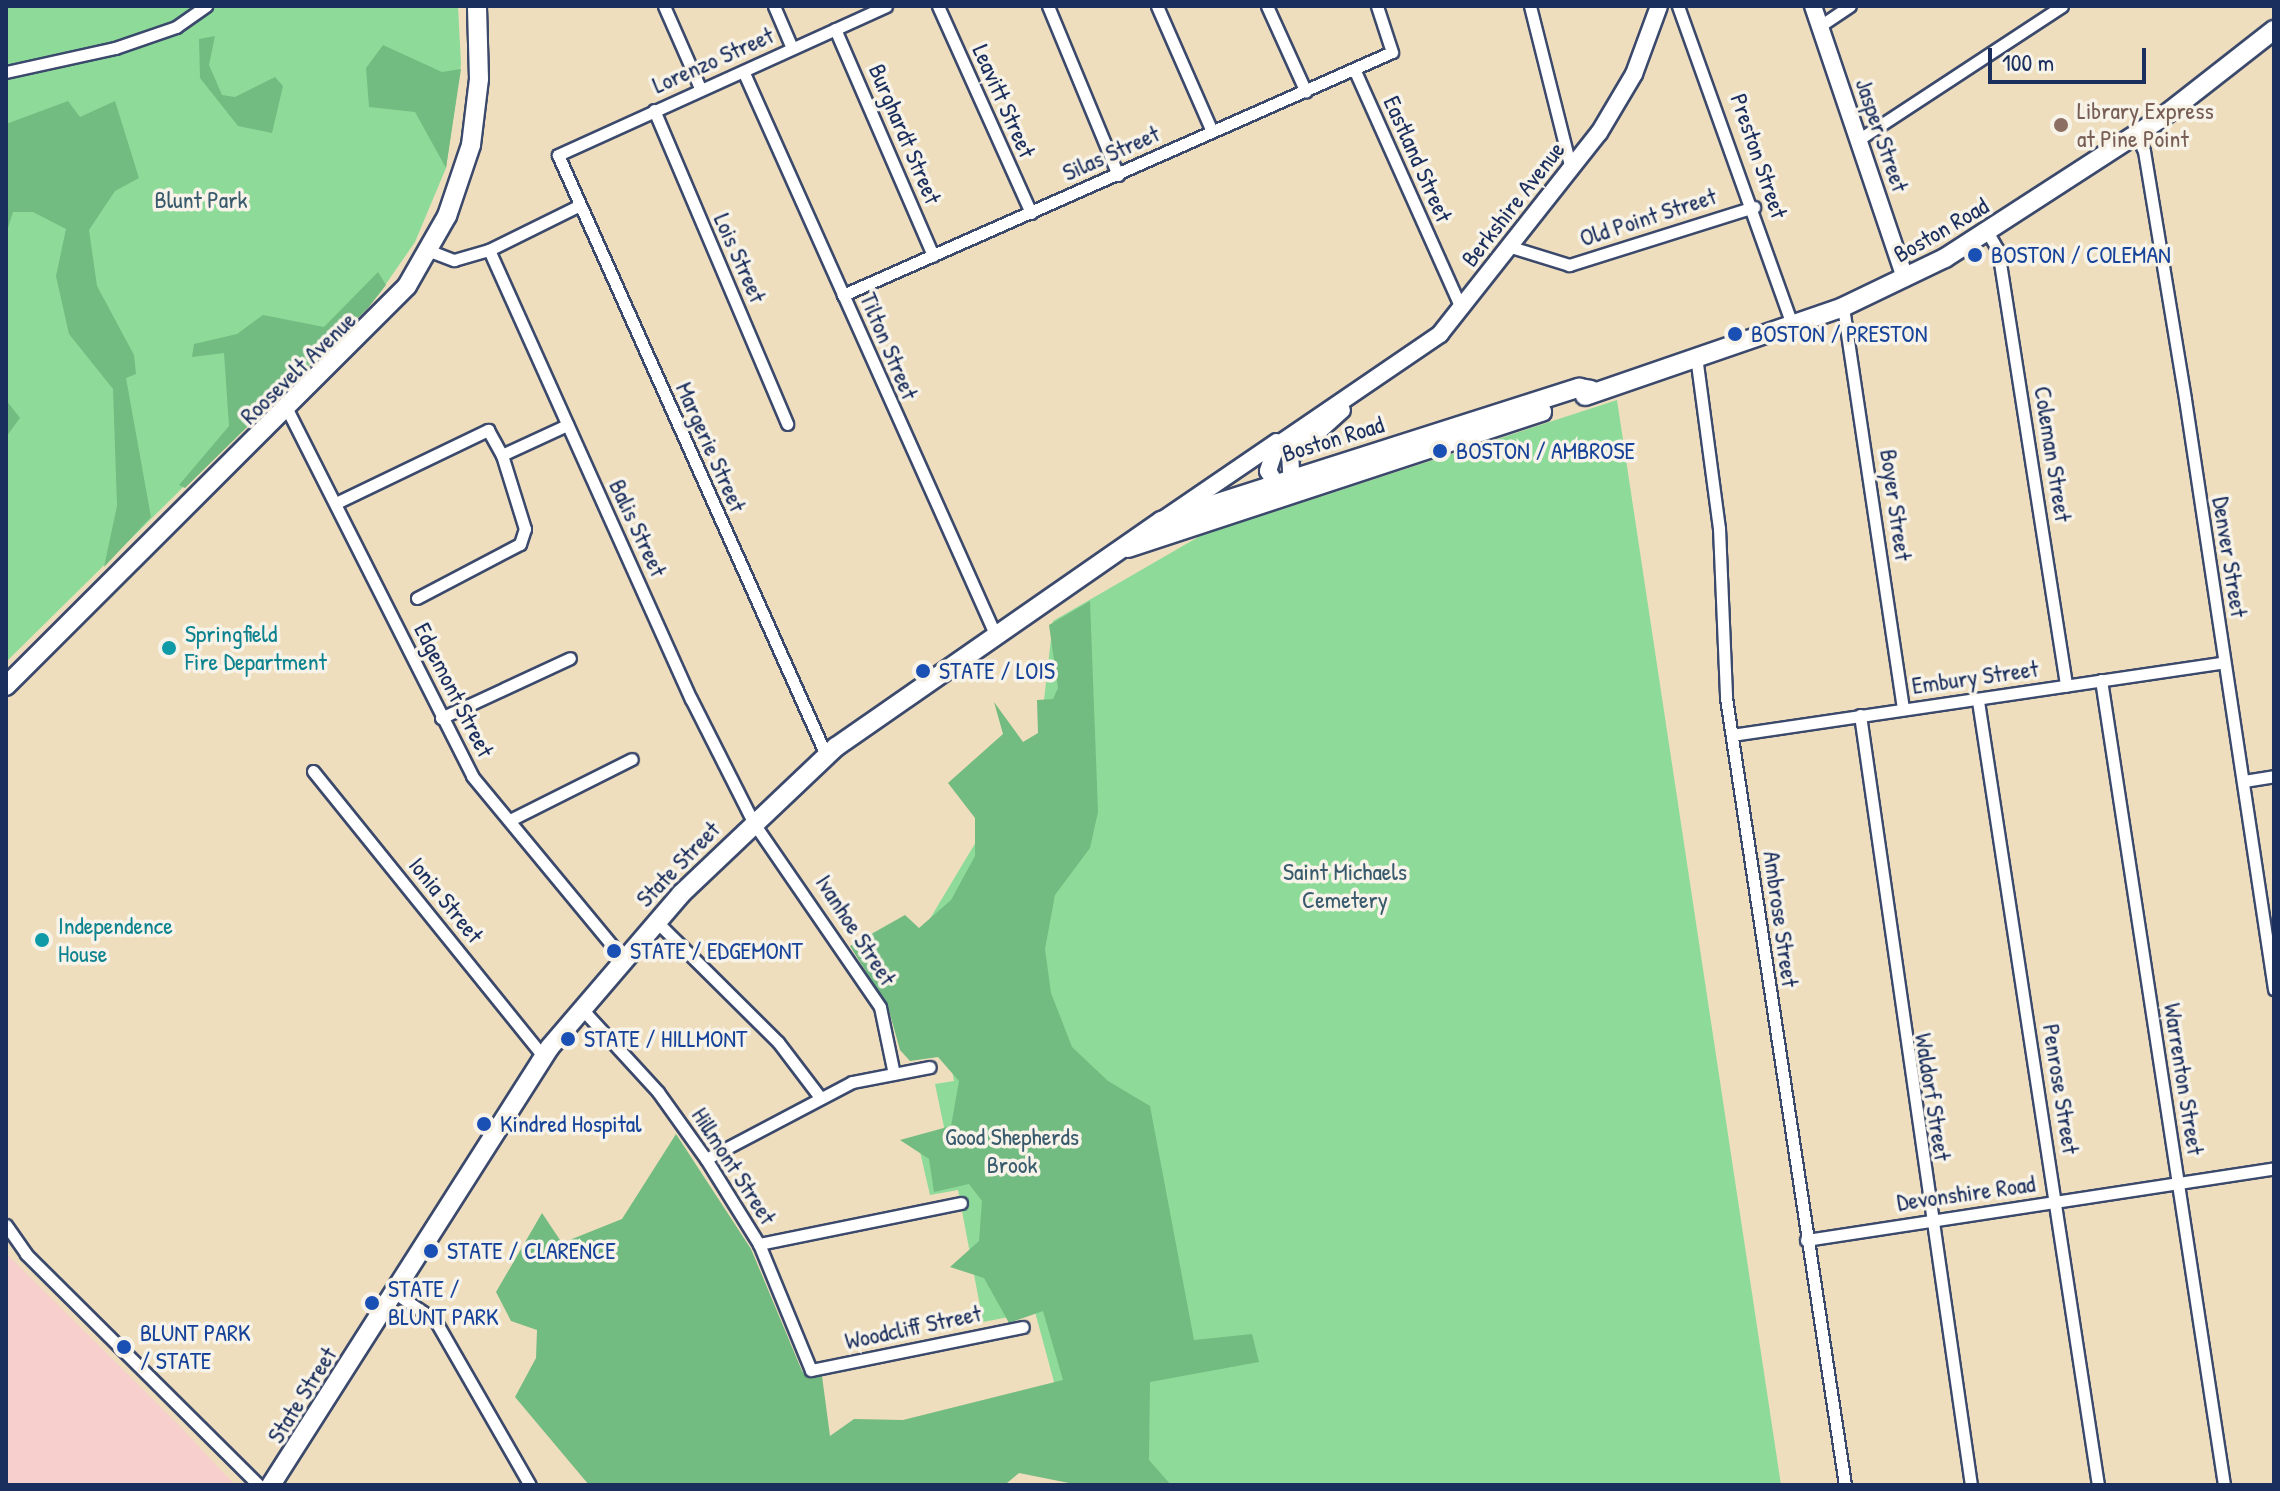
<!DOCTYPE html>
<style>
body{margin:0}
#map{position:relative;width:2280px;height:1491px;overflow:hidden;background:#efdebd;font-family:"Patrick Hand",sans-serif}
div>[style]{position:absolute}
.built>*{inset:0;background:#f7d0ce}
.green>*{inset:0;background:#8edb99}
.forest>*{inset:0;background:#72bb81}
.roads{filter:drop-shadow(2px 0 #3b496c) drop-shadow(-2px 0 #3b496c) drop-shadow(0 2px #3b496c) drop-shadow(0 -2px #3b496c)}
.street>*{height:11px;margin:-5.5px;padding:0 5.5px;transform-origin:5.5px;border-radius:5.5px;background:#fff}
.secondary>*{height:16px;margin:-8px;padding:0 8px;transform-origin:8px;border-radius:8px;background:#fff}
.primary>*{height:18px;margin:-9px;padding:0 9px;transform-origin:9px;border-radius:9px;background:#fff}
.dots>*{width:22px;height:22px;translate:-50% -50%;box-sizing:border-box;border:4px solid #f7f3e8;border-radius:50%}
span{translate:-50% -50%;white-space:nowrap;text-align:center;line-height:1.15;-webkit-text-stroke:7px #f7f3e8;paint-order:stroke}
.street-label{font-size:24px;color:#1b2f5e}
.education-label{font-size:24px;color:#785e54}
.left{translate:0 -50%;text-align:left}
.park-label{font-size:24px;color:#385a6d}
.transit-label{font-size:24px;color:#164399}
.culture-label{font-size:24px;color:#0d838f}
.frame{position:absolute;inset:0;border:8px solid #1b2f5e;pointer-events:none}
.scale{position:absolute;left:1988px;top:48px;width:158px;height:36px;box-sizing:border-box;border:4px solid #1b2f5e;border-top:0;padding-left:10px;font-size:24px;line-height:28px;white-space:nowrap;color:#1b2f5e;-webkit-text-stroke:6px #f7f3e8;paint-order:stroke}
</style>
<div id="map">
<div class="built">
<i style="clip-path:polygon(6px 1253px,181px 1427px,235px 1485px,6px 1485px)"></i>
</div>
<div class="green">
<i style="clip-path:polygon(6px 6px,458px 6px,461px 64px,446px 168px,415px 242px,379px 294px,6px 662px)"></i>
<i style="clip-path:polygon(1617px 400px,1781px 1485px,1082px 1485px,1035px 1312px,983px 1322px,958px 1190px,930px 1195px,918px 1143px,946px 1137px,935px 1084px,954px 1081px,925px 927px,1040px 735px,1053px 621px,1200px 536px)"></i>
</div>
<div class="forest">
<i style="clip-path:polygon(215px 36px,209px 65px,222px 95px,235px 97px,275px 77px,283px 86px,272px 133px,238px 126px,200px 78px,199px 39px)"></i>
<i style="clip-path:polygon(383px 45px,442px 72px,461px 69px,446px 168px,415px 112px,369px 107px,366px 68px)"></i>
<i style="clip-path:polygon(68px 101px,80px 117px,115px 101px,139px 178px,115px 191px,89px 230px,97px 286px,134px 355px,136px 374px,126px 378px,151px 517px,104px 567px,117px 506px,113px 389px,69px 334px,56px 276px,66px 229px,33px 212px,13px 212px,6px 234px,6px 124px)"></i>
<i style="clip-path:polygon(378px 272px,386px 285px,368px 308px,185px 488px,179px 485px,229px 426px,224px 353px,192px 357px,194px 344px,237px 334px,263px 315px,324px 327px)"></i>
<i style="clip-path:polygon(6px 400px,20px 418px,6px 437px)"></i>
<i style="clip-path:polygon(1090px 601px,1098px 812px,1090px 848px,1055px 895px,1045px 949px,1051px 993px,1072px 1047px,1108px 1081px,1150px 1106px,1194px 1340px,1252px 1334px,1259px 1362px,1150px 1382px,1149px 1460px,1171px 1485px,1079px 1485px,1019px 1473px,1007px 1483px,967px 1485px,589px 1485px,515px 1397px,536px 1358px,537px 1330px,511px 1321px,496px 1292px,542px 1213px,562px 1243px,622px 1219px,676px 1134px,751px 1249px,802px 1371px,809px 1378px,822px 1376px,830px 1436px,854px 1419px,903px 1420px,1063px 1380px,1043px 1311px,1009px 1323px,984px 1278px,950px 1267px,979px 1241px,982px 1201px,969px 1184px,934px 1192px,929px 1159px,900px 1140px,951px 1126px,959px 1081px,938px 1057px,910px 1061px,900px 1050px,888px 1007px,850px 946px,905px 915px,919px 928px,951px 900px,975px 856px,975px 818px,948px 783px,1003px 734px,994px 702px,1023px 742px,1038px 733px,1037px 700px,1053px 699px,1058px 688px,1049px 625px)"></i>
</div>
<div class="roads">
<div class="street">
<i style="left:664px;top:6px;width:90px;rotate:66.3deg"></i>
<i style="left:774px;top:6px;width:46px;rotate:66.8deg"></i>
<i style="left:938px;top:6px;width:227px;rotate:65.8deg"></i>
<i style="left:1048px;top:6px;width:183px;rotate:67.5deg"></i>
<i style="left:1157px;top:6px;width:137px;rotate:66.3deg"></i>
<i style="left:1267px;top:6px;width:94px;rotate:65.6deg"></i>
<i style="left:1530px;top:6px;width:168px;rotate:75.9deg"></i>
<i style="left:1678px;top:6px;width:338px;rotate:70.3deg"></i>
<i style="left:1820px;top:26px;width:36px;rotate:-34deg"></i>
<i style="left:835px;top:29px;width:247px;rotate:66.6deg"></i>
<i style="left:1355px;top:71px;width:260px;rotate:65.9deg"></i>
<i style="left:6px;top:72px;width:112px;rotate:-12.4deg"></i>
<i style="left:115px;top:48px;width:65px;rotate:-19deg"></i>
<i style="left:176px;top:27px;width:37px;rotate:-35deg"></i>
<i style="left:744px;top:73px;width:617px;rotate:65.89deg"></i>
<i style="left:654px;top:110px;width:341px;rotate:67deg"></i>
<i style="left:2136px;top:134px;width:19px;rotate:65deg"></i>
<i style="left:2144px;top:151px;width:251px;rotate:80.6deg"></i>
<i style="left:2185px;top:399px;width:597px;rotate:81.42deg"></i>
<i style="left:1858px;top:140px;width:244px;rotate:-33.3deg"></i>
<i style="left:1988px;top:233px;width:20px;rotate:60deg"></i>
<i style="left:1998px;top:250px;width:441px;rotate:81.1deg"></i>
<i style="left:1511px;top:247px;width:61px;rotate:17.2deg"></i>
<i style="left:1569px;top:265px;width:194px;rotate:-17.4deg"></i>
<i style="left:489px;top:250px;width:492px;rotate:65.8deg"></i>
<i style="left:691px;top:699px;width:138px;rotate:63.2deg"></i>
<i style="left:753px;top:822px;width:224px;rotate:55.5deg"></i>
<i style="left:880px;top:1007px;width:68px;rotate:78.2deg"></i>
<i style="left:430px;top:251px;width:26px;rotate:21deg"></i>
<i style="left:454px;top:260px;width:36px;rotate:-16deg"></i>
<i style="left:489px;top:250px;width:99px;rotate:-26.3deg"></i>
<i style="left:843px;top:295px;width:600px;rotate:-23.88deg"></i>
<i style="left:1392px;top:52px;width:48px;rotate:-108.1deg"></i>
<i style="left:1843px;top:307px;width:406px;rotate:81.5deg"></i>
<i style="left:1696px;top:356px;width:174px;rotate:82.4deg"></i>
<i style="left:1719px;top:528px;width:170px;rotate:87.6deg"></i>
<i style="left:1726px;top:698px;width:796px;rotate:81.4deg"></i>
<i style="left:288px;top:411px;width:409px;rotate:63.2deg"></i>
<i style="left:472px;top:776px;width:239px;rotate:50.4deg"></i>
<i style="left:336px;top:503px;width:169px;rotate:-25.7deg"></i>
<i style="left:488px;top:430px;width:29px;rotate:61deg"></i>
<i style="left:417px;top:598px;width:116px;rotate:-27.7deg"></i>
<i style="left:520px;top:544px;width:16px;rotate:-72deg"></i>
<i style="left:525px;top:529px;width:77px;rotate:-107.3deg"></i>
<i style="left:502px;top:455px;width:72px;rotate:-24.8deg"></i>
<i style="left:2101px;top:680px;width:814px;rotate:81.31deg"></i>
<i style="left:1978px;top:701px;width:793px;rotate:81.3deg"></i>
<i style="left:1860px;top:715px;width:778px;rotate:81.8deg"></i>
<i style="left:441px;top:718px;width:142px;rotate:-24.9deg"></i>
<i style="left:1732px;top:735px;width:497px;rotate:-8.4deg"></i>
<i style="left:826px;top:755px;width:657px;rotate:-114.07deg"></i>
<i style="left:558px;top:155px;width:360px;rotate:-24.4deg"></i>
<i style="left:313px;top:771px;width:366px;rotate:51.1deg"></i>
<i style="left:2244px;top:781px;width:30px;rotate:-9deg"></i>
<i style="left:510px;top:820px;width:136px;rotate:-26.6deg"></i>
<i style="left:656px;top:921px;width:172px;rotate:44.8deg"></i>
<i style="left:778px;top:1042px;width:68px;rotate:52.8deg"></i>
<i style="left:582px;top:1009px;width:113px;rotate:47.5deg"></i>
<i style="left:658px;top:1092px;width:82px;rotate:54.4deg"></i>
<i style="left:706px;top:1159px;width:100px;rotate:58.1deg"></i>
<i style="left:759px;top:1244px;width:136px;rotate:67.6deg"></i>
<i style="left:811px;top:1370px;width:216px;rotate:-11.5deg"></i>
<i style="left:706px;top:1159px;width:165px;rotate:-27.8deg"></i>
<i style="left:852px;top:1082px;width:79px;rotate:-10.9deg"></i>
<i style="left:6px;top:1225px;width:35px;rotate:55deg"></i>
<i style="left:26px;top:1254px;width:328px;rotate:44.8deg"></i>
<i style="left:1806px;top:1240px;width:474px;rotate:-8.7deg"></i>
<i style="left:759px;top:1244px;width:206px;rotate:-11.5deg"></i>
<i style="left:395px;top:1293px;width:48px;rotate:34deg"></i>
<i style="left:435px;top:1320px;width:190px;rotate:60.1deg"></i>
</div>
<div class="secondary">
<i style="left:1813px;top:6px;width:287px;rotate:71.3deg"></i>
<i style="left:1292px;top:490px;width:33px;rotate:-93deg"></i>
<i style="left:1290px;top:457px;width:70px;rotate:-42.1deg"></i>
<i style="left:1282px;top:494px;width:27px;rotate:-121deg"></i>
<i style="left:1268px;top:471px;width:26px;rotate:-72deg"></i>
<i style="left:1276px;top:446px;width:199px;rotate:-34.3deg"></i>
<i style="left:1440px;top:334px;width:256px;rotate:-51.7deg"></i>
<i style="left:1599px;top:133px;width:69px;rotate:-59.3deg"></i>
<i style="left:1634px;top:74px;width:72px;rotate:-69.8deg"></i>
<i style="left:1161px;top:521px;width:140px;rotate:-34.3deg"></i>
</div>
<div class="primary">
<i style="left:1585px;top:396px;width:273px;rotate:-19deg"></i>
<i style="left:1843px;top:307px;width:113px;rotate:-25.7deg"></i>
<i style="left:1945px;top:258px;width:256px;rotate:-32.9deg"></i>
<i style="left:2160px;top:119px;width:145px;rotate:-38deg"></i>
<i style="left:1128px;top:548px;width:436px;rotate:-18.2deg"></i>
<i style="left:6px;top:686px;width:566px;rotate:-44.93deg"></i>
<i style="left:407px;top:286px;width:81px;rotate:-60.3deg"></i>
<i style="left:447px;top:216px;width:75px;rotate:-71.3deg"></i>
<i style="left:471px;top:145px;width:66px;rotate:-83.1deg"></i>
<i style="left:479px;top:79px;width:73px;rotate:-91.6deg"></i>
<i style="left:271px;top:1485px;width:519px;rotate:-57.5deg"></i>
<i style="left:550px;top:1047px;width:201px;rotate:-49.4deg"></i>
<i style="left:681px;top:894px;width:214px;rotate:-43.5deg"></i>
<i style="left:836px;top:747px;width:396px;rotate:-34.8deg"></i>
<i style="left:1161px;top:521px;width:439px;rotate:-17.7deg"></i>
<i style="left:1579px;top:388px;width:12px;rotate:9deg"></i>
</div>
</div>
<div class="dots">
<i style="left:2061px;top:125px;background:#8d6e63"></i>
<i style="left:1975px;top:255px;background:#1a4fb4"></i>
<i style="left:1735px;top:334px;background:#1a4fb4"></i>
<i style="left:1440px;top:451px;background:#1a4fb4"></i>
<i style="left:169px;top:648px;background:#0f9aa8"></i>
<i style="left:923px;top:671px;background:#1a4fb4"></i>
<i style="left:42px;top:940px;background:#0f9aa8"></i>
<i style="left:614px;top:951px;background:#1a4fb4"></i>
<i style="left:568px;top:1039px;background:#1a4fb4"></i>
<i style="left:484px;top:1124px;background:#1a4fb4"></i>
<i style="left:431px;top:1251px;background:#1a4fb4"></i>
<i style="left:372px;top:1303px;background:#1a4fb4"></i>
<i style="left:124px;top:1347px;background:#1a4fb4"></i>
</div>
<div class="street-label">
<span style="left:713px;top:60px;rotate:-24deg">Lorenzo Street</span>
<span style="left:1004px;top:101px;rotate:66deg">Leavitt Street</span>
<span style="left:905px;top:134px;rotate:67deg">Burghardt Street</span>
<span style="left:1882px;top:135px;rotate:71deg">Jasper Street</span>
<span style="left:1111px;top:153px;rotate:-24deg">Silas Street</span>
<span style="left:1759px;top:156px;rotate:71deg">Preston Street</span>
<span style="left:1418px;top:159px;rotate:66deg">Eastland Street</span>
<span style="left:1513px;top:204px;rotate:-52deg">Berkshire Avenue</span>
<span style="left:1648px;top:217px;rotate:-18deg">Old Point Street</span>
<span style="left:1941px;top:230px;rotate:-30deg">Boston Road</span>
<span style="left:740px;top:258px;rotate:66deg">Lois Street</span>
<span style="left:889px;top:346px;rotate:67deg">Tilton Street</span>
<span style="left:298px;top:368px;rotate:-44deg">Roosevelt Avenue</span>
<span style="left:1333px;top:439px;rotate:-17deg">Boston Road</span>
<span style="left:711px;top:447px;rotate:66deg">Margerie Street</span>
<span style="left:2053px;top:454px;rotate:81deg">Coleman Street</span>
<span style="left:1896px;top:505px;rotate:82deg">Boyer Street</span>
<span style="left:638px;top:528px;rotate:65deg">Balis Street</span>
<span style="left:2230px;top:557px;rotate:81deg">Denver Street</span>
<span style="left:1975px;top:677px;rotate:-8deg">Embury Street</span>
<span style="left:454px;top:690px;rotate:63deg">Edgemont Street</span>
<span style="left:678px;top:864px;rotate:-46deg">State Street</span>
<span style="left:446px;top:900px;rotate:51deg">Ionia Street</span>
<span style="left:1781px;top:919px;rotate:82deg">Ambrose Street</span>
<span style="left:856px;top:930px;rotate:57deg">Ivanhoe Street</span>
<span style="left:2184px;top:1079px;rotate:81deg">Warrenton Street</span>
<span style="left:2061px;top:1089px;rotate:81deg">Penrose Street</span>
<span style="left:1933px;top:1097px;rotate:81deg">Waldorf Street</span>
<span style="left:734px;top:1166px;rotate:57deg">Hillmont Street</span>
<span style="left:1966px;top:1193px;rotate:-8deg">Devonshire Road</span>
<span style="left:913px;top:1327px;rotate:-12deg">Woodcliff Street</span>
<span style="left:302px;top:1395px;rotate:-58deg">State Street</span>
</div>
<div class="education-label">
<span class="left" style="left:2077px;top:125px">Library Express<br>at Pine Point</span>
</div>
<div class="park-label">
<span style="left:201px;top:200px">Blunt Park</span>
<span style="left:1345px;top:886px">Saint Michaels<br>Cemetery</span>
<span style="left:1012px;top:1151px">Good Shepherds<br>Brook</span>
</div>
<div class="transit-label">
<span class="left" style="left:1991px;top:255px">BOSTON / COLEMAN</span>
<span class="left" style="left:1751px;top:334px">BOSTON / PRESTON</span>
<span class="left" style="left:1456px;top:451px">BOSTON / AMBROSE</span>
<span class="left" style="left:939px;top:671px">STATE / LOIS</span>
<span class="left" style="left:630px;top:951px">STATE / EDGEMONT</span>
<span class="left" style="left:584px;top:1039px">STATE / HILLMONT</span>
<span class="left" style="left:500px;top:1124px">Kindred Hospital</span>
<span class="left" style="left:447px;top:1251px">STATE / CLARENCE</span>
<span class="left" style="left:388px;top:1303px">STATE /<br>BLUNT PARK</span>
<span class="left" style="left:140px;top:1347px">BLUNT PARK<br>/ STATE</span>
</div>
<div class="culture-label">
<span class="left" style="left:185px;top:648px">Springfield<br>Fire Department</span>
<span class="left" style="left:58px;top:940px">Independence<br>House</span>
</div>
<div class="frame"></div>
<div class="scale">100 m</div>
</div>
